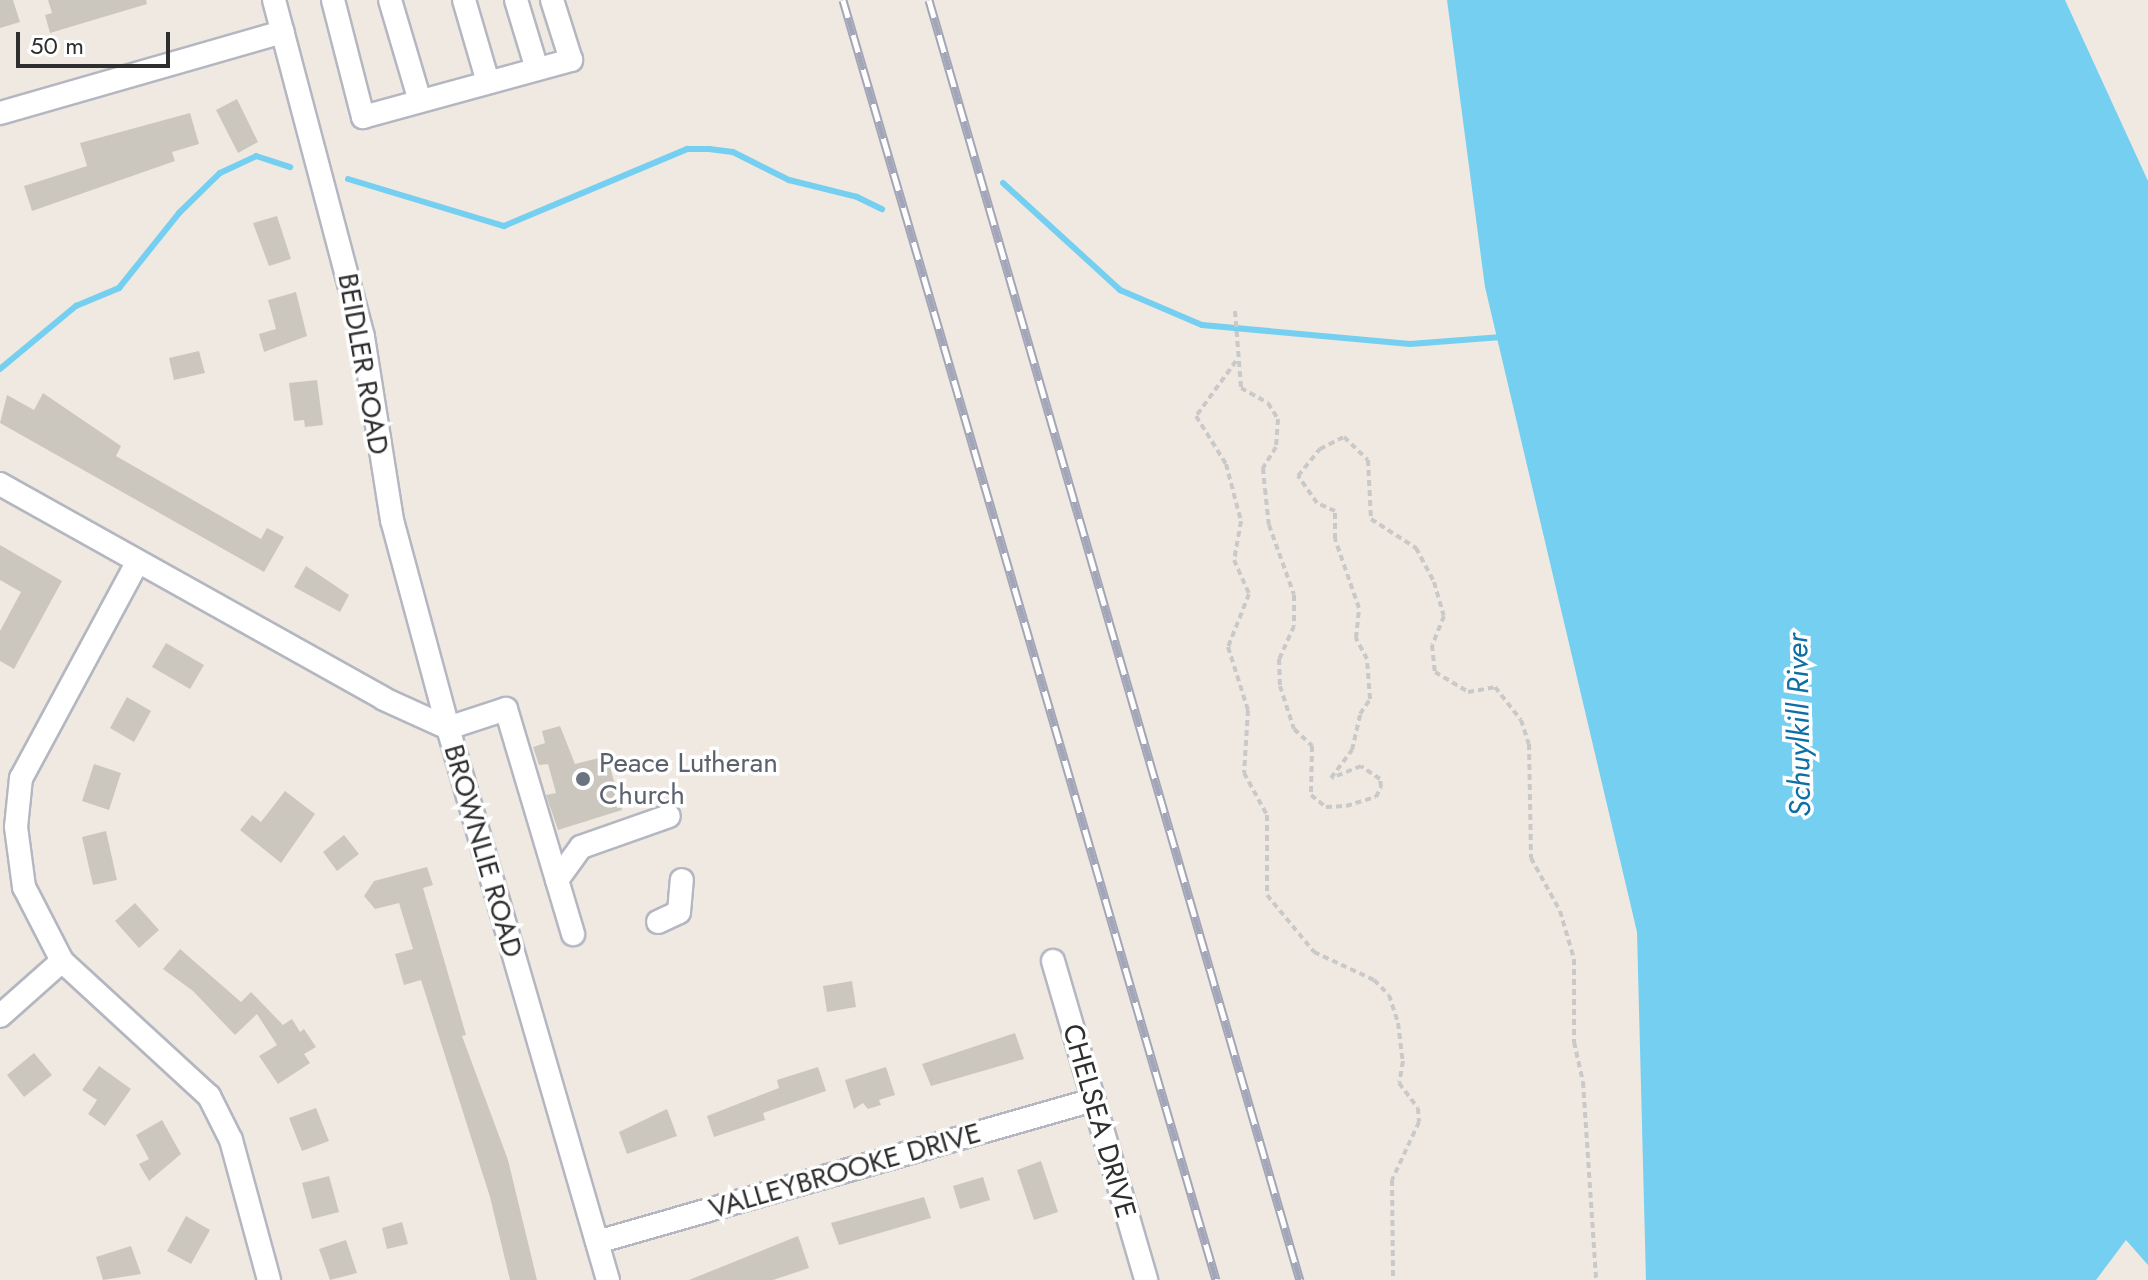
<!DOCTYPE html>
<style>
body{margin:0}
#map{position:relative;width:2148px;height:1280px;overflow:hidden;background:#efe9e1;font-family:Jost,sans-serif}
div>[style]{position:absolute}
.water>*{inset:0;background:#75cff0}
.stream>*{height:6px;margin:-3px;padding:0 3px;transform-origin:3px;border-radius:3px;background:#75cff0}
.building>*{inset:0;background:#cbc7bf}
.path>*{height:4px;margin-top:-2px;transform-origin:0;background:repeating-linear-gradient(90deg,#c9c9c9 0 6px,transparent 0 10px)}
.roads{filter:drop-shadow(2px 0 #b4b7c1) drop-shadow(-2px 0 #b4b7c1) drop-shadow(0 2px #b4b7c1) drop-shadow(0 -2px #b4b7c1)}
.minor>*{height:22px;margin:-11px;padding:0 11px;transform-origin:11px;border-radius:11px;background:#fff}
.rail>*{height:9px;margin-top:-4.5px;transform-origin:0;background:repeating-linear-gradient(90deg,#fff 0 18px,#a3a6b8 0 36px);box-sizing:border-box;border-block:2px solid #a3a6b8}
.dots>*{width:22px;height:22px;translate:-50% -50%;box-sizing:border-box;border:4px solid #fff;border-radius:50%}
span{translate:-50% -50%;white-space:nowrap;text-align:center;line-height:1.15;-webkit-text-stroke:7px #fff;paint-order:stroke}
.street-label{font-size:28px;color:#2e2e2e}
.worship-label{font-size:28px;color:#5b616d}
.left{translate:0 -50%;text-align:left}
.water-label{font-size:30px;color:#0d6fa3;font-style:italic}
.scale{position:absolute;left:16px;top:32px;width:154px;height:36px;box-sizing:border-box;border:4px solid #2e2e2e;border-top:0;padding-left:10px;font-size:24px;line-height:28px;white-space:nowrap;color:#2e2e2e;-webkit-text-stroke:6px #fff;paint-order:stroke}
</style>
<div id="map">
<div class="water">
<i style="clip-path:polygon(1447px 0,2065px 0,2148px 181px,2148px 1265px,2126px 1240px,2096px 1280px,1646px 1280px,1637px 932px,1485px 287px)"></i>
</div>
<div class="stream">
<i style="left:348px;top:179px;width:163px;rotate:16.8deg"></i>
<i style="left:504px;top:226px;width:199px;rotate:-22.8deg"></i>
<i style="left:687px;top:149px;width:22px"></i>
<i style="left:709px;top:149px;width:24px;rotate:7deg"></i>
<i style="left:733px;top:152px;width:63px;rotate:26.6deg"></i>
<i style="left:789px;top:180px;width:70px;rotate:14deg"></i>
<i style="left:857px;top:197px;width:28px;rotate:26deg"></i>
<i style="left:1003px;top:183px;width:159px;rotate:42.4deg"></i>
<i style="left:1120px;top:290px;width:89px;rotate:23.1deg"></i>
<i style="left:1202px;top:325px;width:209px;rotate:5.2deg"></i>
<i style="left:1410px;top:344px;width:92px;rotate:-4.4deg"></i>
<i style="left:0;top:369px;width:99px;rotate:-39.7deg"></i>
<i style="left:76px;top:306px;width:47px;rotate:-22.7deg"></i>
<i style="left:119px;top:288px;width:96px;rotate:-51.3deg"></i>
<i style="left:179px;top:213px;width:57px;rotate:-44.3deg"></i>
<i style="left:220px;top:173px;width:40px;rotate:-25deg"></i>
<i style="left:256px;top:156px;width:36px;rotate:18deg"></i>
</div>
<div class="building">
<i style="clip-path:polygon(0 0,13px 0,20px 22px,0 28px)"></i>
<i style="clip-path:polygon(48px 0,146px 0,147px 4px,50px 33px,45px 15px,52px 13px)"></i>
<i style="clip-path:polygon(237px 99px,258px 142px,238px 153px,216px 110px)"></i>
<i style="clip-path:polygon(190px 113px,199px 144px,172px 152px,175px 161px,32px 211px,24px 186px,87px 166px,80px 143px)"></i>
<i style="clip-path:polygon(277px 216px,291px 259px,269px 266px,253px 223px)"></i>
<i style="clip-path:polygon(296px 292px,307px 336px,264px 352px,259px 334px,276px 329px,268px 300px)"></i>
<i style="clip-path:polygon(199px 351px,205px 373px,174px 380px,169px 358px)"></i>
<i style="clip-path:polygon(317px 380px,323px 425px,305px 427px,304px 420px,294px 421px,289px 383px)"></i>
<i style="clip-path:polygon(43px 393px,121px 446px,116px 456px,261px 539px,267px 528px,284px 537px,264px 572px,0 423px,7px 395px,34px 410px)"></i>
<i style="clip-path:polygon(0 545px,62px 581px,14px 669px,0 661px,0 631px,21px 592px,0 580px)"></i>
<i style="clip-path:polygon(306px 566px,349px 595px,340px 612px,294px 587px)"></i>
<i style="clip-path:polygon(166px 643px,204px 665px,190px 689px,152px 667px)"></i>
<i style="clip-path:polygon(127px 697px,151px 711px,134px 742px,110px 728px)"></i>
<i style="clip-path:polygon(560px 726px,575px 764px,607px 756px,622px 810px,558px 830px,546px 795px,556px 793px,548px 764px,539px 765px,533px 747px,545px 743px,542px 731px)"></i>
<i style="clip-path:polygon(94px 764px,121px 773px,109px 810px,82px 801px)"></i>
<i style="clip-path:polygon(285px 791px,315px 814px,281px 863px,240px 830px,252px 815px,261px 822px)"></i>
<i style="clip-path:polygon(106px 831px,117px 880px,93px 885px,82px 837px)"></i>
<i style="clip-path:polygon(344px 835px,359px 854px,337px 871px,323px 852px)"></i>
<i style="clip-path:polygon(427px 867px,433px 885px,423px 888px,466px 1035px,462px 1036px,508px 1160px,537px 1280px,510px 1280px,490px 1197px,421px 980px,404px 985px,395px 954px,413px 949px,399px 903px,375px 909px,364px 896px,374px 881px)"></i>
<i style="clip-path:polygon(135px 903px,159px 930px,139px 948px,115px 921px)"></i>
<i style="clip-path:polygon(180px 949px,241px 1002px,251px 992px,283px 1025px,292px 1019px,300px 1032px,304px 1029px,316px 1047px,304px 1054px,310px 1063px,278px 1084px,259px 1056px,277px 1045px,257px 1014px,235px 1035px,193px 991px,163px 969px)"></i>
<i style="clip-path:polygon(852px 981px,856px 1007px,827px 1012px,823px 986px)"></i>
<i style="clip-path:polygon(1015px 1033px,1024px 1059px,931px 1086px,922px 1064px)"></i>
<i style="clip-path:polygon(34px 1053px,52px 1075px,24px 1097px,7px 1075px)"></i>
<i style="clip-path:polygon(99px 1066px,131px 1089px,105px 1126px,88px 1114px,97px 1100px,82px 1090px)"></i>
<i style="clip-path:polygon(818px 1067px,826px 1091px,763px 1113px,765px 1120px,714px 1137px,707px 1116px,779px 1088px,777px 1080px)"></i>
<i style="clip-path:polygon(886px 1067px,895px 1095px,879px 1100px,881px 1105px,868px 1109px,863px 1103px,854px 1109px,845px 1080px)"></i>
<i style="clip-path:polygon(316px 1108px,329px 1141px,302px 1151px,289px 1118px)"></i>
<i style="clip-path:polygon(667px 1109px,677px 1136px,627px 1154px,619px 1132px)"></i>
<i style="clip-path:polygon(162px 1120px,181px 1154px,149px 1181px,139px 1164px,149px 1159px,136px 1135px)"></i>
<i style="clip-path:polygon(1041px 1161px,1058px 1212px,1034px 1220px,1017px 1170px)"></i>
<i style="clip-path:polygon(329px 1176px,339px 1212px,312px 1219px,302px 1183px)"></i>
<i style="clip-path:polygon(983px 1177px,990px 1200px,960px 1209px,953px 1186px)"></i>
<i style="clip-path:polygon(924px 1197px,931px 1218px,839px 1245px,831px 1223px)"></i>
<i style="clip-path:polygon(186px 1216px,210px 1230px,191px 1264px,167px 1251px)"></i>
<i style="clip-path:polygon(402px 1222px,408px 1244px,387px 1249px,382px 1228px)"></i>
<i style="clip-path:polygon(798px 1236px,809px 1268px,773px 1280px,689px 1280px)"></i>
<i style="clip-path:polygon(346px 1240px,357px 1273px,330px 1280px,319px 1249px)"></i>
<i style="clip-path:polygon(131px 1246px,141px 1274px,103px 1280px,96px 1257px)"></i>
</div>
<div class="path">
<i style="left:1235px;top:311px;width:77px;rotate:85.5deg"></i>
<i style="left:1241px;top:388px;width:31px;rotate:29deg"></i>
<i style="left:1268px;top:403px;width:19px;rotate:58deg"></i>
<i style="left:1278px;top:419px;width:28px;rotate:94deg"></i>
<i style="left:1276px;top:447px;width:25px;rotate:122deg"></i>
<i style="left:1263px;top:468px;width:21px;rotate:85deg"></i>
<i style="left:1265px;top:489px;width:36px;rotate:84deg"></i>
<i style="left:1269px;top:525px;width:74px;rotate:70.3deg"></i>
<i style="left:1294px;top:595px;width:31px;rotate:90deg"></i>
<i style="left:1294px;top:626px;width:36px;rotate:114deg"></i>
<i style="left:1279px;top:659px;width:27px;rotate:88deg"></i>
<i style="left:1280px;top:686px;width:45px;rotate:72deg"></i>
<i style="left:1294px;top:729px;width:25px;rotate:43deg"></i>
<i style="left:1312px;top:746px;width:49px;rotate:91.2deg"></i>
<i style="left:1311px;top:795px;width:19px;rotate:39deg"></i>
<i style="left:1326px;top:807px;width:20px;rotate:-3deg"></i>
<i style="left:1346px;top:806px;width:31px;rotate:-17deg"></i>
<i style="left:1376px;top:797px;width:11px;rotate:-63deg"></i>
<i style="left:1381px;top:787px;width:8px;rotate:-97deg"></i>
<i style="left:1380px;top:779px;width:23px;rotate:-146deg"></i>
<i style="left:1361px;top:766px;width:32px;rotate:158deg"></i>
<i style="left:1331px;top:778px;width:35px;rotate:-53deg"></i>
<i style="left:1352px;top:750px;width:37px;rotate:-77deg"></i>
<i style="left:1360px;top:714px;width:18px;rotate:-56deg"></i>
<i style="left:1370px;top:699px;width:40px;rotate:-94.3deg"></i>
<i style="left:1367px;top:659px;width:24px;rotate:-118deg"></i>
<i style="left:1356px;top:638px;width:30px;rotate:-84deg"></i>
<i style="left:1359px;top:608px;width:73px;rotate:-109.2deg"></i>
<i style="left:1335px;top:539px;width:28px;rotate:-90deg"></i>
<i style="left:1335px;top:511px;width:20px;rotate:-156deg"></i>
<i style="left:1317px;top:503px;width:33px;rotate:-125deg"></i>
<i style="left:1298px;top:476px;width:35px;rotate:-51deg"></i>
<i style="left:1320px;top:449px;width:27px;rotate:-27deg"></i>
<i style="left:1344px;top:437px;width:33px;rotate:44deg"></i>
<i style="left:1368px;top:460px;width:59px;rotate:87.1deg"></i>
<i style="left:1371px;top:519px;width:54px;rotate:32.8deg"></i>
<i style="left:1416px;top:548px;width:38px;rotate:62deg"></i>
<i style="left:1434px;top:582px;width:35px;rotate:74deg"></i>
<i style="left:1444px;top:616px;width:31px;rotate:112deg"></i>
<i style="left:1432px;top:645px;width:27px;rotate:84deg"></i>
<i style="left:1435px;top:672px;width:39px;rotate:31deg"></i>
<i style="left:1468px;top:692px;width:27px;rotate:-10deg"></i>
<i style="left:1495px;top:687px;width:42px;rotate:51.8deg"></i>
<i style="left:1521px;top:720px;width:25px;rotate:72deg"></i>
<i style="left:1529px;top:744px;width:114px;rotate:89deg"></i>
<i style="left:1531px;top:858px;width:60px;rotate:61.3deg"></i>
<i style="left:1560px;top:911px;width:50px;rotate:73.7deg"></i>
<i style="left:1574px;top:959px;width:83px;rotate:90deg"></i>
<i style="left:1574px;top:1042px;width:41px;rotate:77.3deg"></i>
<i style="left:1583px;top:1082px;width:198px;rotate:86.2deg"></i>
<i style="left:1236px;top:361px;width:68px;rotate:126deg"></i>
<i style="left:1196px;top:416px;width:57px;rotate:58deg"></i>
<i style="left:1226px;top:464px;width:59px;rotate:75.3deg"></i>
<i style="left:1241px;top:521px;width:40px;rotate:100deg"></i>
<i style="left:1234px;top:560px;width:37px;rotate:66deg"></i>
<i style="left:1249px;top:594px;width:57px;rotate:111.6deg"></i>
<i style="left:1228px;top:647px;width:66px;rotate:72.4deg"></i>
<i style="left:1248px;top:710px;width:63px;rotate:93.6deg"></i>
<i style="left:1244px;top:773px;width:48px;rotate:61.3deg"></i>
<i style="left:1267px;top:815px;width:80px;rotate:90deg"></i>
<i style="left:1267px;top:895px;width:74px;rotate:50.5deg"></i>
<i style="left:1314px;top:952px;width:66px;rotate:25deg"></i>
<i style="left:1374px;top:980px;width:21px;rotate:45deg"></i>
<i style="left:1389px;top:995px;width:29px;rotate:72deg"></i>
<i style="left:1398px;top:1023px;width:38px;rotate:83deg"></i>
<i style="left:1403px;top:1061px;width:22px;rotate:100deg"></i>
<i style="left:1399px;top:1083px;width:31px;rotate:53deg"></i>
<i style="left:1418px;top:1108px;width:14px;rotate:86deg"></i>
<i style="left:1419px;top:1122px;width:64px;rotate:115deg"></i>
<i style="left:1392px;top:1180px;width:100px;rotate:89.4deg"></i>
</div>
<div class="roads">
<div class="minor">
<i style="left:274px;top:0;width:349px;rotate:75.2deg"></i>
<i style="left:363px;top:337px;width:185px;rotate:81deg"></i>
<i style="left:392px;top:520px;width:215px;rotate:74.9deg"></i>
<i style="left:448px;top:728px;width:61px;rotate:-18.1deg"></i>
<i style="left:506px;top:709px;width:235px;rotate:73.4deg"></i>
<i style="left:333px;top:0;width:121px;rotate:75.6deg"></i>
<i style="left:363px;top:117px;width:216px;rotate:-15.3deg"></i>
<i style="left:571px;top:60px;width:63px;rotate:-107.6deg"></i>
<i style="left:390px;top:0;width:105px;rotate:73.5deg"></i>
<i style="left:464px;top:0;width:85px;rotate:73.7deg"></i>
<i style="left:516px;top:0;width:72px;rotate:73.1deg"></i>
<i style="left:0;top:113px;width:294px;rotate:-16deg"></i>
<i style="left:0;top:484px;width:440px;rotate:29.2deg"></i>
<i style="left:384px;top:699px;width:70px;rotate:24.4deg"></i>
<i style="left:448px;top:728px;width:575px;rotate:73.84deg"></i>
<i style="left:137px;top:563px;width:244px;rotate:118.3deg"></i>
<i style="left:21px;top:778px;width:49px;rotate:95.8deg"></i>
<i style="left:16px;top:827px;width:61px;rotate:82.4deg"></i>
<i style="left:24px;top:887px;width:83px;rotate:62.8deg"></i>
<i style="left:62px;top:961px;width:200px;rotate:42.6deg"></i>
<i style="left:209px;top:1096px;width:49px;rotate:63.4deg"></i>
<i style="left:231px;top:1140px;width:145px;rotate:74.8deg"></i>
<i style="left:557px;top:880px;width:41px;rotate:-54deg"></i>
<i style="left:581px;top:847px;width:93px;rotate:-19.4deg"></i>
<i style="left:658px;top:922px;width:23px;rotate:-25deg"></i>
<i style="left:679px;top:912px;width:32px;rotate:-85deg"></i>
<i style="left:1053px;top:961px;width:332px;rotate:73.7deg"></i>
<i style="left:0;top:1016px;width:83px;rotate:-41.6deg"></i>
<i style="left:597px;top:1242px;width:516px;rotate:-15.98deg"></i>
</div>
</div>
<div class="rail">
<i style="left:843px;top:0;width:1333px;rotate:73.75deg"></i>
<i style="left:929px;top:0;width:1333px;rotate:73.84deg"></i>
</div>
<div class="dots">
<i style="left:583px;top:779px;background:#6b7280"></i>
</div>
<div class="street-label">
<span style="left:363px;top:364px;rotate:80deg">BEIDLER ROAD</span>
<span style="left:483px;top:851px;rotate:74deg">BROWNLIE ROAD</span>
<span style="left:1099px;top:1121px;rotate:74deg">CHELSEA DRIVE</span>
<span style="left:845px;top:1171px;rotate:-16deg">VALLEYBROOKE DRIVE</span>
</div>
<div class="worship-label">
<span class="left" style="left:599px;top:779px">Peace Lutheran<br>Church</span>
</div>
<div class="water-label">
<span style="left:1799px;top:725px;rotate:-91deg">Schuylkill River</span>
</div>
<div class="scale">50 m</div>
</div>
